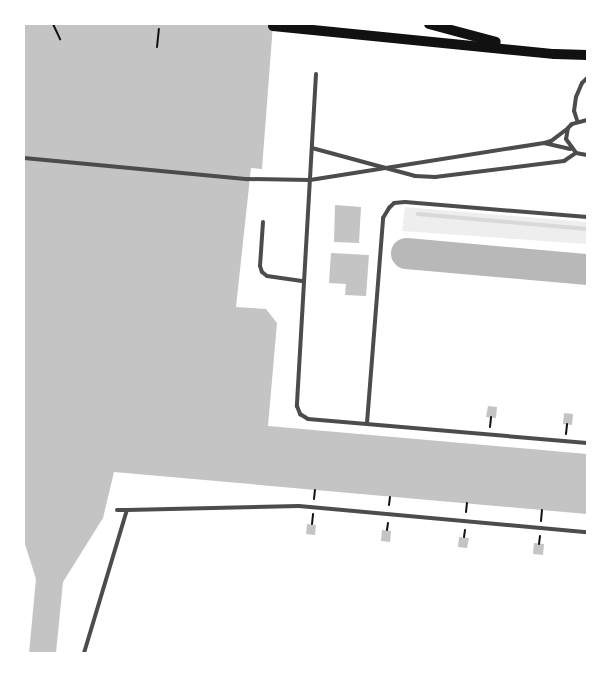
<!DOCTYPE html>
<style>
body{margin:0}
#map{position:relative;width:611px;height:677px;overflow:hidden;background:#fff;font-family:"IBM Plex Sans",sans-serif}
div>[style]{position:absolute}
.green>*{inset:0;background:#eee}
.stream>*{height:4px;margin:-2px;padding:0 2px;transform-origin:2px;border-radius:2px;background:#d9d9d9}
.taxiway>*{height:31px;margin:-15.5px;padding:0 15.5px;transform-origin:15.5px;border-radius:15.5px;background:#b8b8b8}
.building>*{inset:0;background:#c4c4c4}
.path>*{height:2px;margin:-1px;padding:0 1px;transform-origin:1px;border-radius:1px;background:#111}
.service>*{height:4px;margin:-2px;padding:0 2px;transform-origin:2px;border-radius:2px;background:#4c4c4c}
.secondary>*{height:10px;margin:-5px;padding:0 5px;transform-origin:5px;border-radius:5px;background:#111}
span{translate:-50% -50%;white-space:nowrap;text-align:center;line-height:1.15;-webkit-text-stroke:5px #fff;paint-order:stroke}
.frame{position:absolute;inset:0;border:25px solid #fff;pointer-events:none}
</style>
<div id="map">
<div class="green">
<i style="clip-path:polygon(405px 207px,587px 222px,587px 244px,402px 231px)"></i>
</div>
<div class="stream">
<i style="left:418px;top:214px;width:170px;rotate:5.1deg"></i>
</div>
<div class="taxiway">
<i style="left:406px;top:253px;width:182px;rotate:5.1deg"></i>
</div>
<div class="building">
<i style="clip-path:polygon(24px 24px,273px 24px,262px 169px,251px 168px,236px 307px,266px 309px,277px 323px,268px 426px,587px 454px,587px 514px,114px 472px,103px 518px,63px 582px,56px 653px,29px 653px,36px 579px,24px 541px)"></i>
<i style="clip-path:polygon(335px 205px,361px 207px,359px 243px,334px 242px)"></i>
<i style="clip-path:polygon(331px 253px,369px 255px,366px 296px,345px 295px,346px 284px,329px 283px)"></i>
<i style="clip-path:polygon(488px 406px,497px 407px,496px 418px,486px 417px)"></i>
<i style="clip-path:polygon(564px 413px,573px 414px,572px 425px,563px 424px)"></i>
<i style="clip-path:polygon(307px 524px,316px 525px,315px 535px,306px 534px)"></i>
<i style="clip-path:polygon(382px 530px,391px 531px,390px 542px,381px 541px)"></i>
<i style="clip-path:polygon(459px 537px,469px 538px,467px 548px,458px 547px)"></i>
<i style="clip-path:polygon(534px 543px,544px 544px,543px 555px,533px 554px)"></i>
</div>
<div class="path">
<i style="left:53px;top:24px;width:17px;rotate:65deg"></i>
<i style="left:157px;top:47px;width:18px;rotate:-84deg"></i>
<i style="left:490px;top:427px;width:10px;rotate:-84deg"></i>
<i style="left:566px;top:434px;width:10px;rotate:-84deg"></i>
<i style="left:314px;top:499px;width:9px;rotate:-84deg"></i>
<i style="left:389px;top:505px;width:8px;rotate:-83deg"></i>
<i style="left:466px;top:512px;width:9px;rotate:-84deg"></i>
<i style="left:541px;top:521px;width:11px;rotate:-85deg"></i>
<i style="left:312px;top:524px;width:10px;rotate:-84deg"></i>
<i style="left:387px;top:530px;width:7px;rotate:-82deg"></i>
<i style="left:464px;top:537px;width:7px;rotate:-82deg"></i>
<i style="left:539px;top:544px;width:8px;rotate:-83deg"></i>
</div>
<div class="service">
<i style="left:316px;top:74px;width:333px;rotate:93.3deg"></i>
<i style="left:297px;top:406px;width:9px;rotate:69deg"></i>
<i style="left:300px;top:414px;width:9px;rotate:32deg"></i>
<i style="left:308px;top:419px;width:280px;rotate:4.9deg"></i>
<i style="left:577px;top:120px;width:9px;rotate:-108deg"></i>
<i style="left:574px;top:111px;width:14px;rotate:-82deg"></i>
<i style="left:576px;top:97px;width:15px;rotate:-67deg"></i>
<i style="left:582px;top:83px;width:7px;rotate:-45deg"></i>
<i style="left:587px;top:120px;width:16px;rotate:165deg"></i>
<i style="left:572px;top:124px;width:6px;rotate:135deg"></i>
<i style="left:568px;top:128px;width:11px;rotate:100deg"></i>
<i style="left:566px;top:139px;width:17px;rotate:54deg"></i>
<i style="left:576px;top:153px;width:11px;rotate:10deg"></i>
<i style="left:567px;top:129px;width:20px;rotate:143deg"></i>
<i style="left:551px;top:141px;width:7px;rotate:164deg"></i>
<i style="left:544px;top:143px;width:27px;rotate:13deg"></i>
<i style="left:312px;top:148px;width:107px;rotate:15.2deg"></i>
<i style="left:415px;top:176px;width:20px;rotate:3deg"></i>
<i style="left:435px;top:177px;width:130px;rotate:-7.1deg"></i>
<i style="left:564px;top:161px;width:14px;rotate:-34deg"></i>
<i style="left:24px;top:158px;width:225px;rotate:5.4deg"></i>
<i style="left:248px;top:179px;width:62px;rotate:0.9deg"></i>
<i style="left:310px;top:180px;width:237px;rotate:-9deg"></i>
<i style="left:263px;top:222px;width:44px;rotate:93.9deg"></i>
<i style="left:260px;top:266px;width:6px;rotate:72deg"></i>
<i style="left:262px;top:272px;width:6px;rotate:39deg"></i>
<i style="left:267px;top:276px;width:37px;rotate:8deg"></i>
<i style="left:367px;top:423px;width:206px;rotate:-85.5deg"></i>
<i style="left:383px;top:218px;width:12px;rotate:-59deg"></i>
<i style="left:389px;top:208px;width:7px;rotate:-45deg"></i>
<i style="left:394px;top:203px;width:11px;rotate:-5deg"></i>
<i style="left:405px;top:202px;width:183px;rotate:4.7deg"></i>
<i style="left:117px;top:510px;width:10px"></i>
<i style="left:84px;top:653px;width:149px;rotate:-73.3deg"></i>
<i style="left:127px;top:510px;width:172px;rotate:-1.3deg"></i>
<i style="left:299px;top:506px;width:289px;rotate:5.2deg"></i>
</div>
<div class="secondary">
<i style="left:429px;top:24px;width:69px;rotate:15deg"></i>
<i style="left:273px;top:26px;width:283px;rotate:5.7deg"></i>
<i style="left:555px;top:54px;width:32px;rotate:2deg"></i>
</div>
<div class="frame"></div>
</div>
